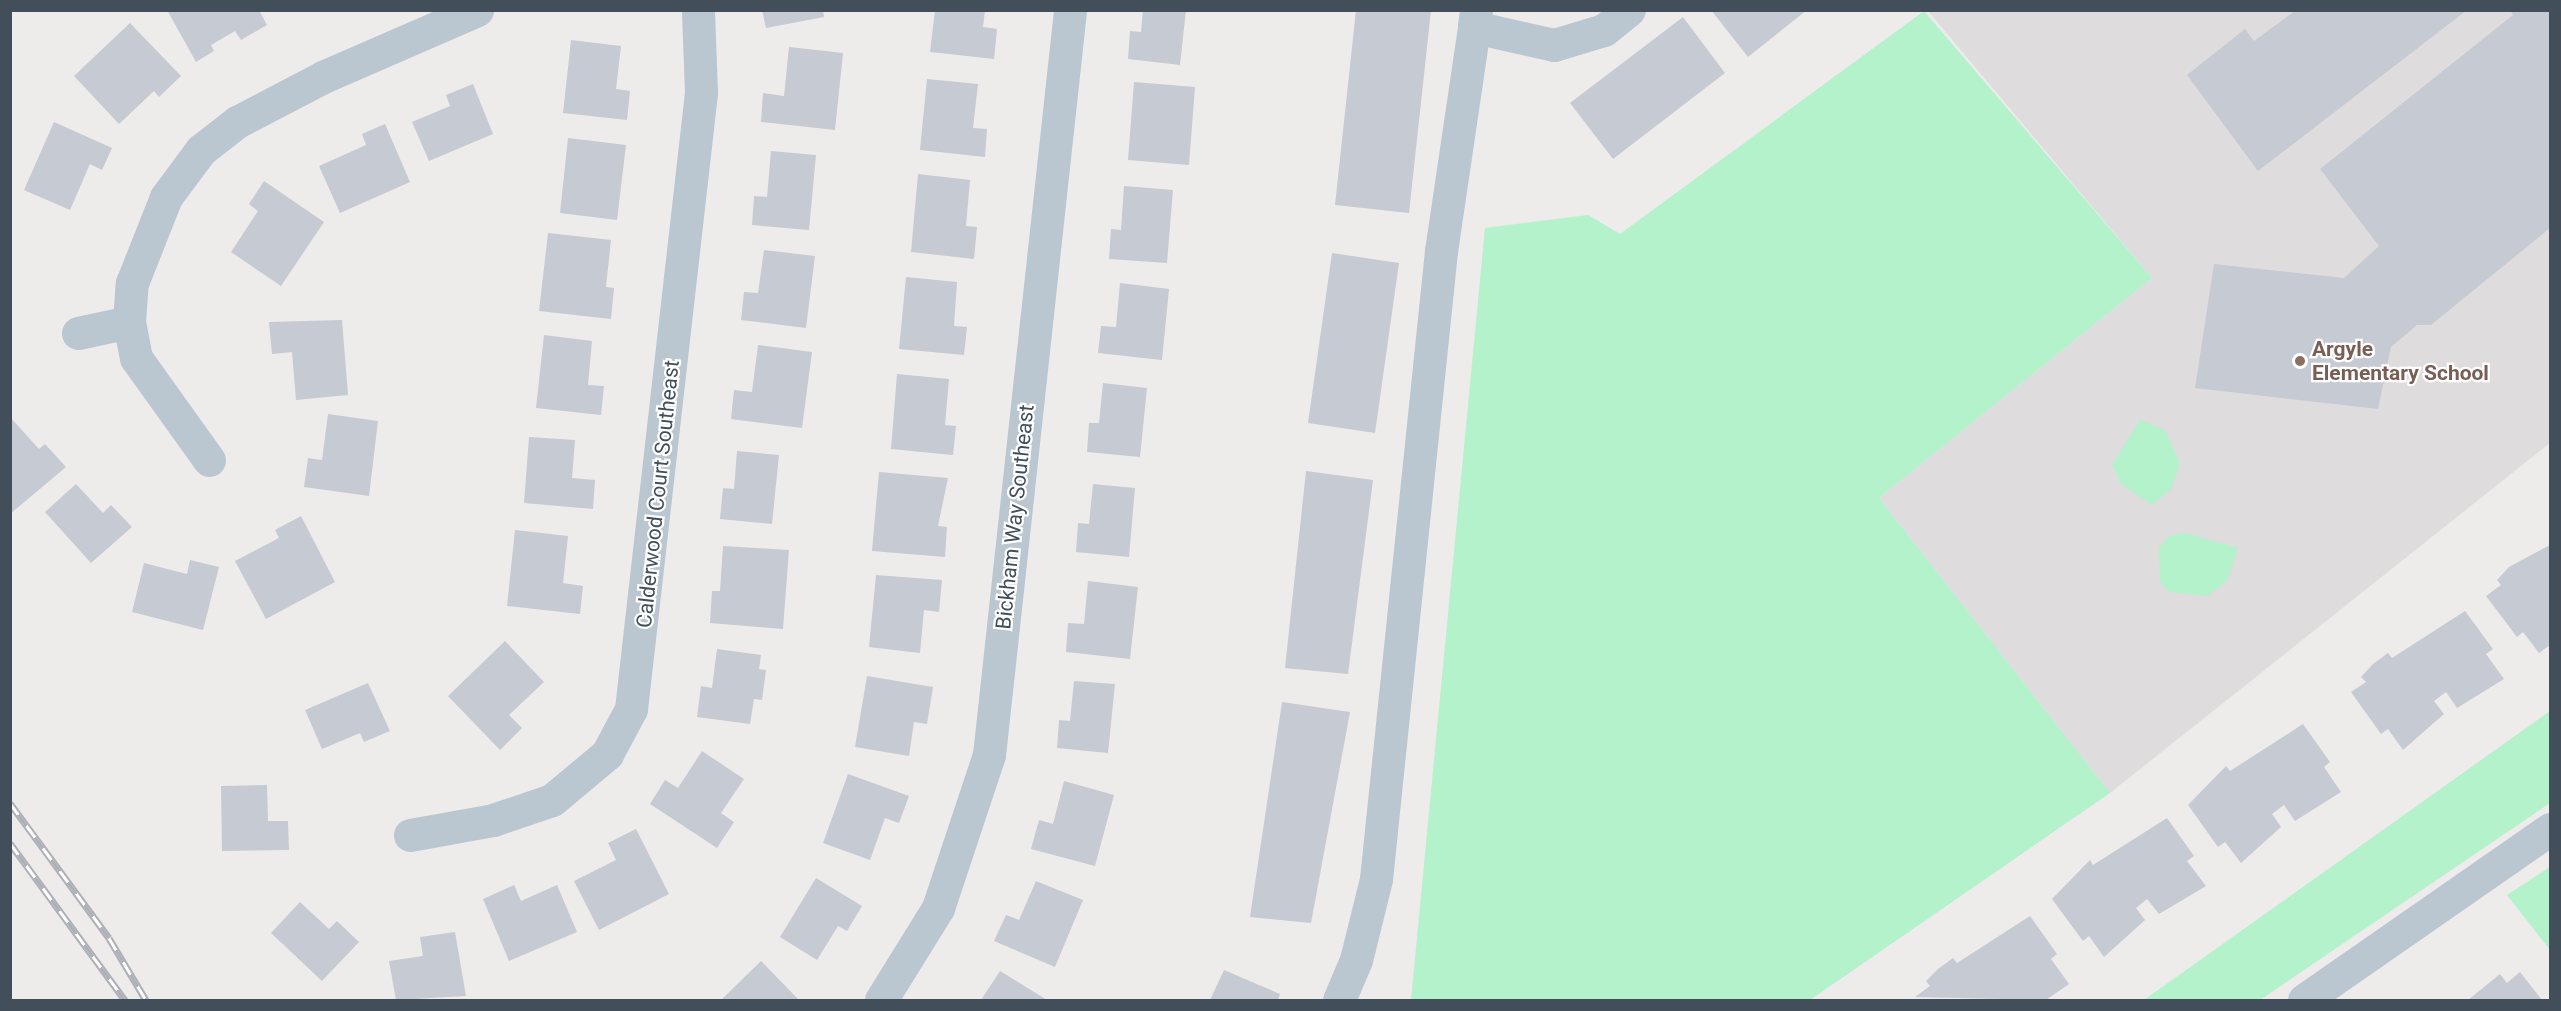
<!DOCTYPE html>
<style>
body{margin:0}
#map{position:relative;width:2561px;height:1011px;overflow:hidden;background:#eeebeb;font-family:Roboto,sans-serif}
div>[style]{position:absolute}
.education>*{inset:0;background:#dfdcdd}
.green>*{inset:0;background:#b3f2ca}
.building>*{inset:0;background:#c6cad2}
.minor>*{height:33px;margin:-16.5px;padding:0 16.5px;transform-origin:16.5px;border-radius:16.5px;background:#bac6d0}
.rail>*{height:7px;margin-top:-3.5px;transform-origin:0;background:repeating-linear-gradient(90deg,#fff 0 14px,#adb0b7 0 28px);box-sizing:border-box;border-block:2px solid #adb0b7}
.dots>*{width:16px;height:16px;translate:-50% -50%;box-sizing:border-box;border:3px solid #fff;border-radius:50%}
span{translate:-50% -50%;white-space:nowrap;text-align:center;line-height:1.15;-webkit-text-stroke:4.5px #fff;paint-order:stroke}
.education-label{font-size:21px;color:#785e54;font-weight:700}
.left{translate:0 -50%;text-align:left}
.street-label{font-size:21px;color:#424f5a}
.frame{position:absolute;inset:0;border:12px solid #424f5a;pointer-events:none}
</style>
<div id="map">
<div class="education">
<i style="clip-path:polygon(1928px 11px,2550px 11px,2550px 443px,2110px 793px,1879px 498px,2152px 278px)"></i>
</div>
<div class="green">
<i style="clip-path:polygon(1924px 11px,2152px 278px,1879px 498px,2110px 793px,1810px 1000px,1411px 1000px,1485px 228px,1588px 215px,1620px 234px)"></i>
<i style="clip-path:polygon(2140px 420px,2165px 430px,2180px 464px,2171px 489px,2152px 505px,2121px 484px,2112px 465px)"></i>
<i style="clip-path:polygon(2186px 533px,2238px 548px,2227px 581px,2208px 596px,2169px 592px,2160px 582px,2159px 548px,2169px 536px)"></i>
<i style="clip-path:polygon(2550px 711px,2550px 803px,2260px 1000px,2144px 1000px)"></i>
<i style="clip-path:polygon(2550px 867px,2550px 950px,2507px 895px)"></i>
</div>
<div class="building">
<i style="clip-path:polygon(167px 10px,259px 10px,267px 25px,241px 40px,235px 31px,211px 45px,214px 51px,196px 62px)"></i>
<i style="clip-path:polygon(762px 10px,823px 10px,824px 17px,766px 28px)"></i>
<i style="clip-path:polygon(935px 10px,985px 10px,983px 27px,997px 29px,994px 59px,930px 52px)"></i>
<i style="clip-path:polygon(1143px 10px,1186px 10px,1180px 65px,1128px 59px,1130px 31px,1141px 32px)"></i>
<i style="clip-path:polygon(1356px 10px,1431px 10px,1409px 213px,1335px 205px)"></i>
<i style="clip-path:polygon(1711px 10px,1807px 10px,1748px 57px)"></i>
<i style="clip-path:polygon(2296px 10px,2467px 10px,2258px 171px,2187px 75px,2245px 29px,2254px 41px)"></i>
<i style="clip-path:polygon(2510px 10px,2550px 10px,2550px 228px,2431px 325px,2417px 325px,2391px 347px,2378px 409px,2195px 388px,2214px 264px,2344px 278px,2379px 246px,2320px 169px,2513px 15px)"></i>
<i style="clip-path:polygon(1683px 17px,1725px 73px,1613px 159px,1570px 103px)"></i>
<i style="clip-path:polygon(130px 23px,181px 76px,159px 97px,154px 91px,119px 124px,74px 76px)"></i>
<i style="clip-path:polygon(571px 40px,621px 46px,616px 89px,630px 91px,627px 120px,563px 113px)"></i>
<i style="clip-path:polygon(789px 47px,843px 53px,835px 130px,761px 122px,763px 93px,784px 96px)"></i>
<i style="clip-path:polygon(927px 79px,978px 84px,973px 128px,987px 129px,985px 157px,920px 150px)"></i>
<i style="clip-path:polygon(1134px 82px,1195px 87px,1189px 165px,1128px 160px)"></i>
<i style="clip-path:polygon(473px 84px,493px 134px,429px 161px,412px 122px,450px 106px,446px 95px)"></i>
<i style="clip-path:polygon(54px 122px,112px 148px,102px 170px,90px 164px,70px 210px,24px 190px)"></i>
<i style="clip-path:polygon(385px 124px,410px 182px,340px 213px,319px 166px,366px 145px,362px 134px)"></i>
<i style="clip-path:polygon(568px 138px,626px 145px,617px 220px,560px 213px)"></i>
<i style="clip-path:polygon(771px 151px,816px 155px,809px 230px,752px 225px,754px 196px,767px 197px)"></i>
<i style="clip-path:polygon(918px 174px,970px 180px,966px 226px,977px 227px,974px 259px,911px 252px)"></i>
<i style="clip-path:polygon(264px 181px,324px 222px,281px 286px,231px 252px,258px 211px,249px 204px)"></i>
<i style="clip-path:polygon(1124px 186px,1173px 190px,1167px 263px,1109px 259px,1111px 229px,1121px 230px)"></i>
<i style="clip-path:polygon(548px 233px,611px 240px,606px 287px,614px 288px,611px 319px,539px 311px)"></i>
<i style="clip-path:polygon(764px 250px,815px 256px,806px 328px,741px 320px,744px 292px,758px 293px)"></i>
<i style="clip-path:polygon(1332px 253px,1399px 263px,1375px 433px,1308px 423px)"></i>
<i style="clip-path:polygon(906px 277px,957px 282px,954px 326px,967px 327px,964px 355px,899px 349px)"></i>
<i style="clip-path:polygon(1120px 283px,1169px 289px,1162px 360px,1098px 353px,1101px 326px,1116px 327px)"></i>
<i style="clip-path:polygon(342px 320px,348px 395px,296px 400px,292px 352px,272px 354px,269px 322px)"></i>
<i style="clip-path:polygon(544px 335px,592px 341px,588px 385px,604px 386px,601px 415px,536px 408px)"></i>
<i style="clip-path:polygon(758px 345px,812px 352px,802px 428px,731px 419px,734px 390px,752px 392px)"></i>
<i style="clip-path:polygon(897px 374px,949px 379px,945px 425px,956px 426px,953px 455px,891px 449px)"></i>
<i style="clip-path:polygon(1103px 383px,1147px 388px,1140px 457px,1087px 452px,1089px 423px,1099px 423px)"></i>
<i style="clip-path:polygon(328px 414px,378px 421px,369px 496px,304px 487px,308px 458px,322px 460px)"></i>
<i style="clip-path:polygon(10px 417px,39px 449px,45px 444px,66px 467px,10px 514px)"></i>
<i style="clip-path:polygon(529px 437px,575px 440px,572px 478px,595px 480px,593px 509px,524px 503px)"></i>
<i style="clip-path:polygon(737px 451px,779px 455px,772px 524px,720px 519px,723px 488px,734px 489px)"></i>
<i style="clip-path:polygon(1306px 471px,1373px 480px,1348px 674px,1285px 668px)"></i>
<i style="clip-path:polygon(879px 472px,948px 478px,938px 526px,947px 527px,945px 557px,872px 551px)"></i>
<i style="clip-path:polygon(76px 484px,103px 513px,111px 505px,132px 527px,91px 563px,45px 512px)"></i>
<i style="clip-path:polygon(1093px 484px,1135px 488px,1129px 557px,1076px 552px,1078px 523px,1089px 524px)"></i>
<i style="clip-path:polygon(301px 516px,335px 582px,266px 619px,235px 561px,279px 538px,275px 530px)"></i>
<i style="clip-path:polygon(515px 530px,568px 536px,563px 583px,583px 586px,580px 614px,507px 606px)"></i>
<i style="clip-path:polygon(2550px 545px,2550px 645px,2539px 653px,2523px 632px,2517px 637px,2486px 596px,2501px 585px,2497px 580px,2509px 567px)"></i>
<i style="clip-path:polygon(723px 546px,789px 550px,783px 629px,710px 623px,712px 591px,720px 591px)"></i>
<i style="clip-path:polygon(190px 560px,219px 567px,203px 630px,132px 612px,144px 563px,187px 574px)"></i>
<i style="clip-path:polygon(876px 575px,942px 580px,939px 612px,924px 610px,920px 653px,869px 647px)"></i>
<i style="clip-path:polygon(1088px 581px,1138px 587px,1130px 659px,1066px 652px,1068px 623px,1084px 624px)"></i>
<i style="clip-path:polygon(2465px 611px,2493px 649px,2486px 654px,2504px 679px,2457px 708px,2446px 692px,2434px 701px,2444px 714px,2403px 750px,2388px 729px,2381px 734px,2351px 692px,2366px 682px,2361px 677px,2373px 664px,2388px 653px,2392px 658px)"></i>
<i style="clip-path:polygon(505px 641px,544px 682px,509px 715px,522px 728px,500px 750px,448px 696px)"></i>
<i style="clip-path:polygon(717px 649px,761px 655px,759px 669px,766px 670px,762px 700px,754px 699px,750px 724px,697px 717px,701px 686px,712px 688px)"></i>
<i style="clip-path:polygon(867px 676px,933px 687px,927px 724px,914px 722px,909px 756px,855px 747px)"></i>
<i style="clip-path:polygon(1074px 681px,1115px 684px,1108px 753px,1057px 748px,1059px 720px,1070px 721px)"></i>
<i style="clip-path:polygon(368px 683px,390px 731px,364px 742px,360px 733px,322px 749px,305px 710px)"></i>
<i style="clip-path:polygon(1282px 702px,1350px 712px,1311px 923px,1250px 917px)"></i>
<i style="clip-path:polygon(2303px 724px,2330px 762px,2324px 767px,2341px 792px,2295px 821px,2284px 805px,2272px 814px,2281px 827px,2241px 863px,2225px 842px,2218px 847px,2188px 805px,2226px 766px,2230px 771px)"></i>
<i style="clip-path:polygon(702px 751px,744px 779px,721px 813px,734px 822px,717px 848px,650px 804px,665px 780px,678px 788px)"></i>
<i style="clip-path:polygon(848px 774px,909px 796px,899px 823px,885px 818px,870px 860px,823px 843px)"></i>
<i style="clip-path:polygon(1064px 781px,1114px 795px,1095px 866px,1031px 849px,1039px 820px,1053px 824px)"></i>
<i style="clip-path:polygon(267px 785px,268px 821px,288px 821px,289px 850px,222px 851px,221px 786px)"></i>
<i style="clip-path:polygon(2167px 818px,2194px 856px,2187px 861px,2206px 886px,2159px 914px,2147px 899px,2136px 908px,2145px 920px,2104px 957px,2089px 936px,2083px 941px,2052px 899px,2090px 860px,2093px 865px)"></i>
<i style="clip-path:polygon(636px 829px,669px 894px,599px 930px,574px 881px,616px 860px,608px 843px)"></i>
<i style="clip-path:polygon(816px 878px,862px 906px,847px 931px,838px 926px,817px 960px,780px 937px)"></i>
<i style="clip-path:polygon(1036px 881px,1083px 900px,1055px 967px,994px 941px,1006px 915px,1019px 920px)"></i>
<i style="clip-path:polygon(514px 885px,521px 901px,557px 885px,577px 932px,509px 961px,483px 899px)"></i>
<i style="clip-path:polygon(300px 902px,329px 929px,337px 921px,359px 942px,322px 981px,271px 933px)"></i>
<i style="clip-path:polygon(2030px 916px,2057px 954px,2051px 959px,2069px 984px,2046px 1000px,1915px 997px,1930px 986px,1926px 981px,1938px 969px,1953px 958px,1957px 963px)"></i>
<i style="clip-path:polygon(455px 932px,466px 996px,396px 1000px,389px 961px,423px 956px,420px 937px)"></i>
<i style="clip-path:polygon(761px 961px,798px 999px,721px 1000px)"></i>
<i style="clip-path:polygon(1224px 970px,1280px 994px,1278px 1000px,1210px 1000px)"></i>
<i style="clip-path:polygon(1000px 971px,1047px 1000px,981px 1000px)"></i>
<i style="clip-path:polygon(2520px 972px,2542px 1000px,2468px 1000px,2500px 974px,2507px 983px)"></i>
</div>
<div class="minor">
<i style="left:1476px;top:10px;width:17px;rotate:97deg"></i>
<i style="left:1474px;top:27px;width:82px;rotate:12.7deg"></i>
<i style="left:1554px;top:45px;width:52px;rotate:-16.7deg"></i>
<i style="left:1604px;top:30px;width:32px;rotate:-39deg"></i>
<i style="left:78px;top:333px;width:52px;rotate:-12.2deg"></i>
<i style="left:209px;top:460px;width:125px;rotate:-125.6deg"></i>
<i style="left:136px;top:358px;width:37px;rotate:-101deg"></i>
<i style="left:129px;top:322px;width:39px;rotate:-86deg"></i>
<i style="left:132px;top:283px;width:92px;rotate:-68.4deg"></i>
<i style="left:166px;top:197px;width:59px;rotate:-53.3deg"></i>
<i style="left:201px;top:150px;width:46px;rotate:-37.9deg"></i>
<i style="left:237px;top:122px;width:97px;rotate:-27.6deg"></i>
<i style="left:323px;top:77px;width:168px;rotate:-23.5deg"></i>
<i style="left:410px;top:835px;width:84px;rotate:-10.2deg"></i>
<i style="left:493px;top:820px;width:62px;rotate:-18.7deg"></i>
<i style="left:552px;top:800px;width:72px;rotate:-39.9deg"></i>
<i style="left:607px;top:754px;width:51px;rotate:-61.9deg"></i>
<i style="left:631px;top:709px;width:620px;rotate:-83.52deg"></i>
<i style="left:701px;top:93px;width:83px;rotate:-92.1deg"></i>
<i style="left:881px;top:1000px;width:108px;rotate:-58.2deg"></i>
<i style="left:938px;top:908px;width:161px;rotate:-71.6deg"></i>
<i style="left:989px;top:755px;width:749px;rotate:-83.79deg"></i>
<i style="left:1339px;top:1000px;width:43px;rotate:-67deg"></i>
<i style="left:1356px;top:960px;width:83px;rotate:-76.1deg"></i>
<i style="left:1376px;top:879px;width:631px;rotate:-84.09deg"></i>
<i style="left:1441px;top:251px;width:226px;rotate:-81.6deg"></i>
<i style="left:2304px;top:1000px;width:300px;rotate:-34.8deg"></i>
</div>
<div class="rail">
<i style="left:10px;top:803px;width:167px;rotate:53.7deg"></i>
<i style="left:109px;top:938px;width:72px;rotate:59.2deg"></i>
<i style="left:10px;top:843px;width:195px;rotate:53.8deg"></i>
</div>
<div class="dots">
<i style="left:2300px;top:361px;background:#8d6e63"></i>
</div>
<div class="education-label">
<span class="left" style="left:2312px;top:361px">Argyle<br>Elementary School</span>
</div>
<div class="street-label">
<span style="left:658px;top:494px;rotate:-84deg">Calderwood Court Southeast</span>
<span style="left:1015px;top:517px;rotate:-84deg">Bickham Way Southeast</span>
</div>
<div class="frame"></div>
</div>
